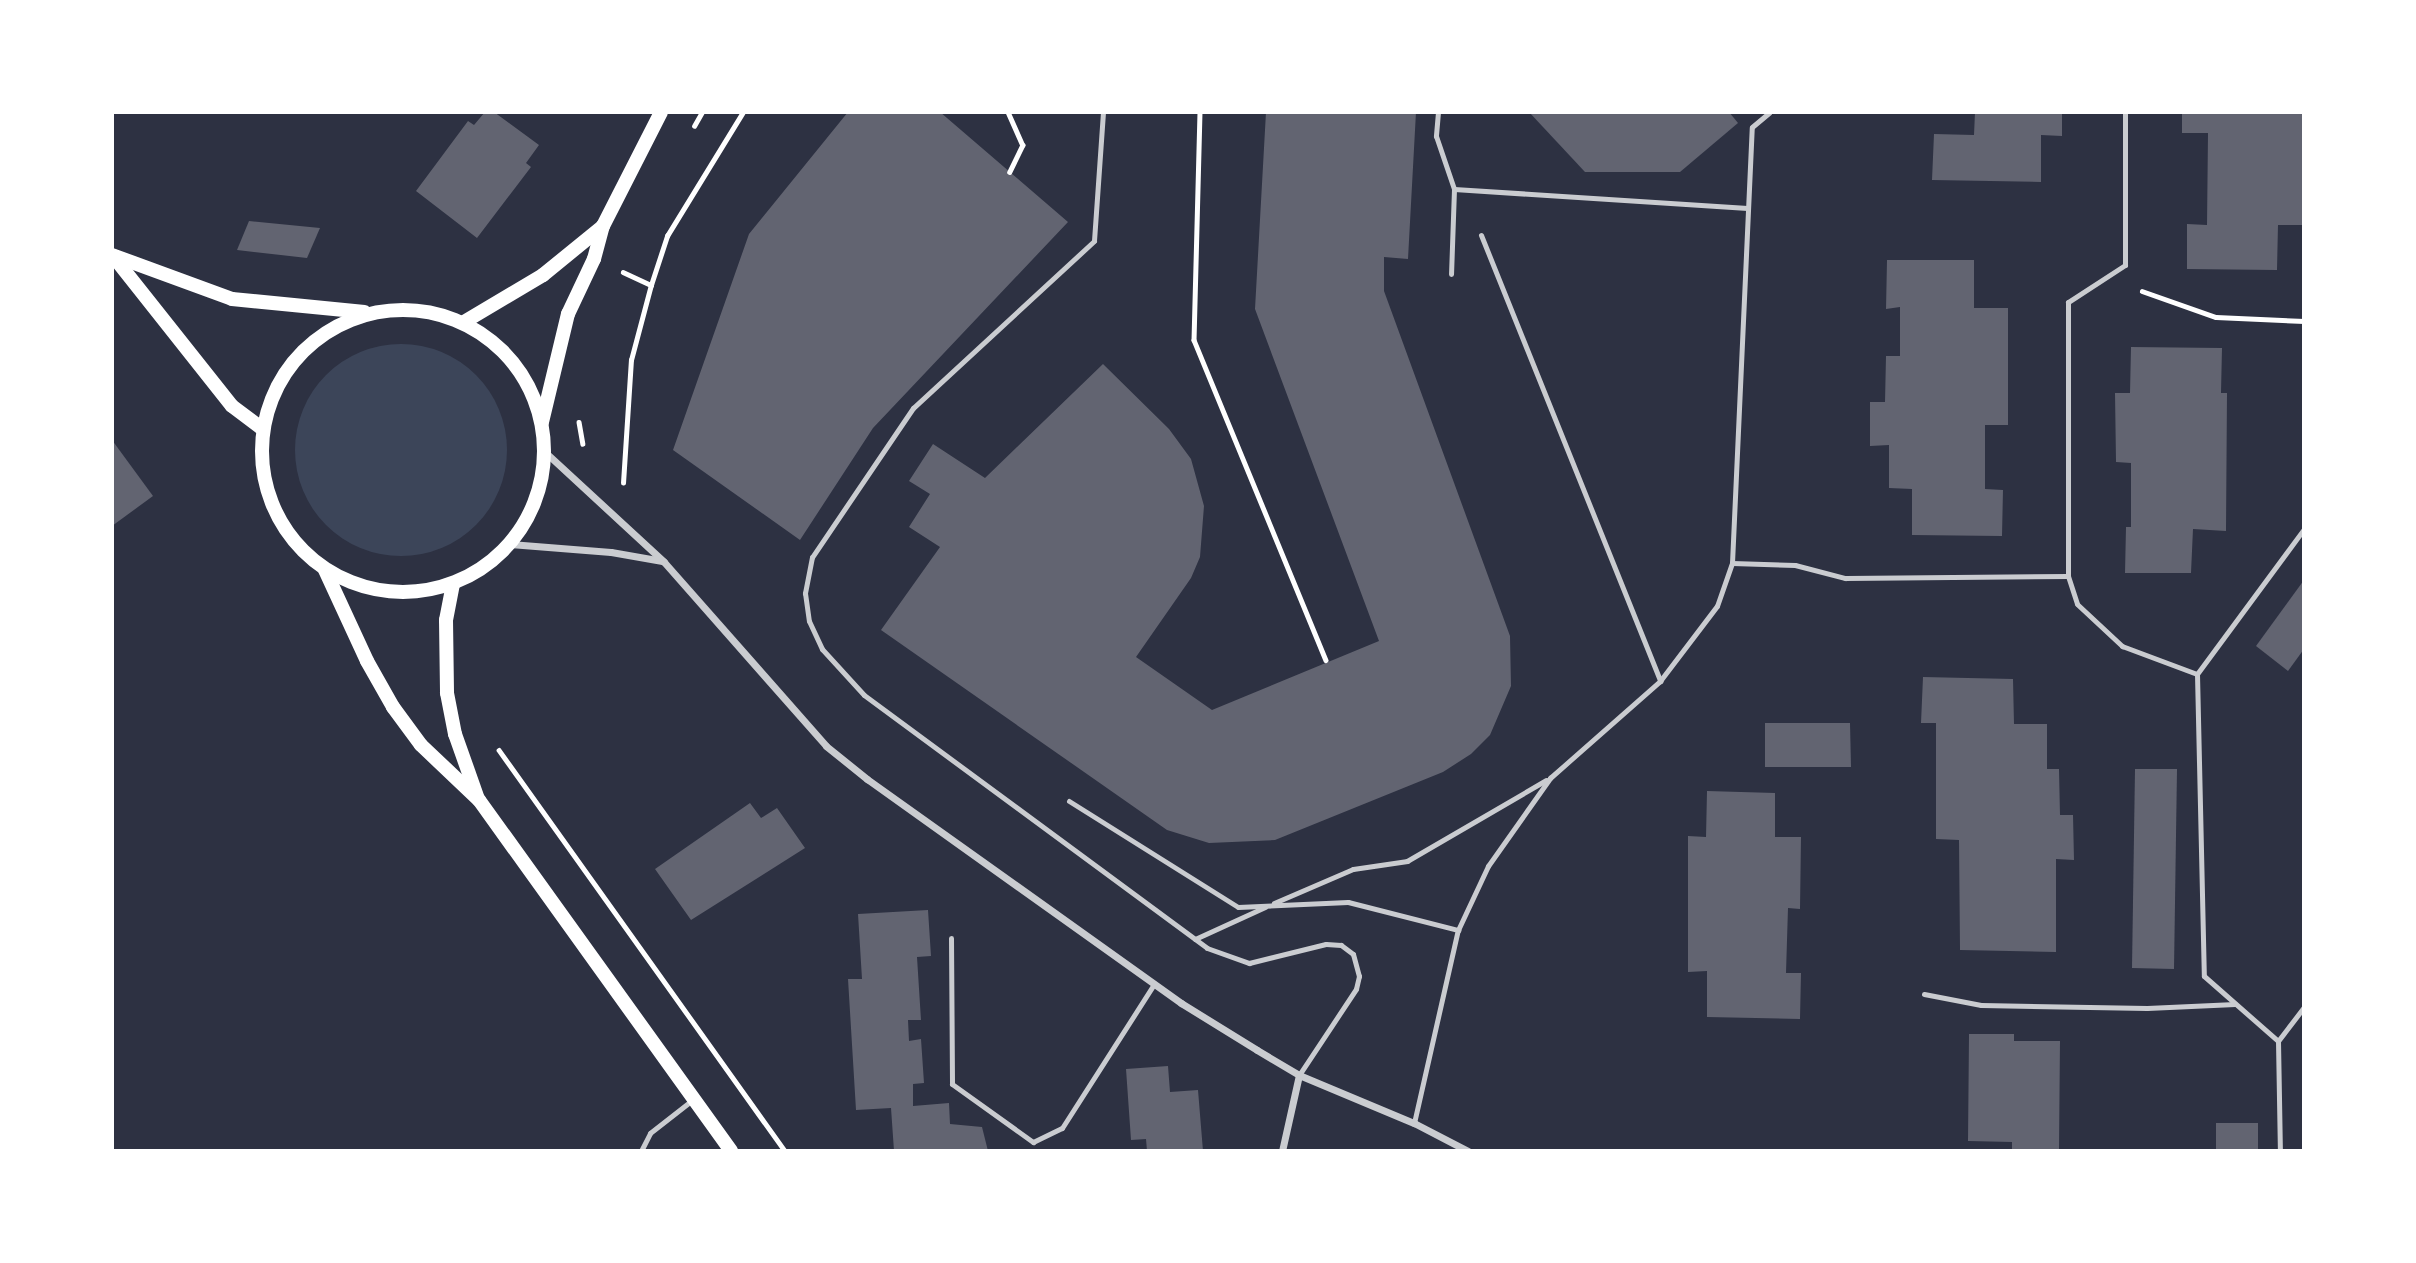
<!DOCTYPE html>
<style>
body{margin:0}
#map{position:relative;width:2416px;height:1263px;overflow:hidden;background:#2d3142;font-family:Literata,serif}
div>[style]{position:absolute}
.green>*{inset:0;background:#3c4559}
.round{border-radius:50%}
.building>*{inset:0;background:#626471}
.path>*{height:4.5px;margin:-2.25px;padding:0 2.25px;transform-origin:2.25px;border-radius:2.25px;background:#fff}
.service>*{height:5px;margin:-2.5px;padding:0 2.5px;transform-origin:2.5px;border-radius:2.5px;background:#caccd0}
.minor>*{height:7px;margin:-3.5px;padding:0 3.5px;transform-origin:3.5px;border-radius:3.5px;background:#caccd0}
.secondary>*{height:14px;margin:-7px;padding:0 7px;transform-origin:7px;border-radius:7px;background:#fff}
.secondary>.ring{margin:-7px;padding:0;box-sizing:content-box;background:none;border:14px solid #fff;border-radius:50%}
span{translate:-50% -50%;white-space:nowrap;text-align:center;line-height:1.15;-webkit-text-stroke:7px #fff;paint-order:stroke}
.frame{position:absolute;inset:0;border:114px solid #fff;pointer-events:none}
</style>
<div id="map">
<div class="green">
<i class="round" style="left:295px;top:344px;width:212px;height:212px"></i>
</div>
<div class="building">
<i style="clip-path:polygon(485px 112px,494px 112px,539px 145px,526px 163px,531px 167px,477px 238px,416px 191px,468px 121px,474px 125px)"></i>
<i style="clip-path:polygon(848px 112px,940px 112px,1068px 222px,873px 428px,800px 540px,673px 450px,749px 234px)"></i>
<i style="clip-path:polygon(1266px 112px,1416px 112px,1408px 259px,1384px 257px,1384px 291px,1510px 636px,1511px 686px,1490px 735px,1471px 754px,1443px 772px,1275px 840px,1209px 843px,1167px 830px,881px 630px,940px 547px,909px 527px,930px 494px,909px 481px,933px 444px,985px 478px,1103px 364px,1169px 429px,1191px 459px,1204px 506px,1200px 557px,1191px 578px,1136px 657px,1212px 710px,1379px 641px,1255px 309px)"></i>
<i style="clip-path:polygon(1529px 112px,1729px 112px,1738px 123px,1680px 172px,1585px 172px)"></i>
<i style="clip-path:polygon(1975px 112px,2062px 112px,2062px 136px,2041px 135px,2041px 182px,1932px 180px,1934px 134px,1974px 135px)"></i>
<i style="clip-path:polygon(2182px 112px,2304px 112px,2302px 225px,2278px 225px,2277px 270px,2187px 269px,2187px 224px,2207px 225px,2208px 133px,2182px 133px)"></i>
<i style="clip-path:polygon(249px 221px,320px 228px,307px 258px,237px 250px)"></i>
<i style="clip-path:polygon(1887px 260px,1974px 260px,1974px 308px,2008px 308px,2008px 425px,1985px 425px,1985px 489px,2003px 490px,2002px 536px,1912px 535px,1912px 489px,1889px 488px,1889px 445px,1870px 446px,1870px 402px,1885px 402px,1886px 356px,1900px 356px,1900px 307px,1886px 309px)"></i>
<i style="clip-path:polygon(2131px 347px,2222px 348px,2221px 393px,2227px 393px,2226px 531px,2193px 529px,2191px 573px,2125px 573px,2126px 527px,2131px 527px,2131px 463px,2116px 462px,2115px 393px,2130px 393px)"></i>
<i style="clip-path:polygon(112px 440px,153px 496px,112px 526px)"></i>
<i style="clip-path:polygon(2304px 580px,2304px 649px,2288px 671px,2256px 646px)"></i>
<i style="clip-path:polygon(1923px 677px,2013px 679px,2014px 724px,2047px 724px,2047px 769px,2059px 769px,2060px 815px,2073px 815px,2074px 860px,2056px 859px,2056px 952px,1960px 950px,1959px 840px,1936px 839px,1936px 723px,1921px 723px)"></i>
<i style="clip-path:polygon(1765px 723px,1850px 723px,1851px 767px,1765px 767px)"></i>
<i style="clip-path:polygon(2135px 769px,2177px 769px,2174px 969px,2132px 968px)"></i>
<i style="clip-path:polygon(1707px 791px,1775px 793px,1775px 837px,1801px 837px,1800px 909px,1788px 908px,1786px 973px,1801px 973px,1800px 1019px,1707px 1017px,1707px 971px,1688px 972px,1688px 836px,1706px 837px)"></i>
<i style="clip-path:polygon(750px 803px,761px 818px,777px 808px,805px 848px,691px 920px,655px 869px)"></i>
<i style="clip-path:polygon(928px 910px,931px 956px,917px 957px,921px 1020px,908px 1020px,909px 1041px,921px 1039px,924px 1083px,913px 1084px,913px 1106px,949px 1103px,950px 1124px,982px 1127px,988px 1151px,894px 1151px,891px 1108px,856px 1110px,848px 979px,862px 979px,858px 914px)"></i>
<i style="clip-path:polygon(1969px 1034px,2014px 1034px,2014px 1041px,2060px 1041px,2059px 1150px,2012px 1150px,2012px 1142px,1968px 1141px)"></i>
<i style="clip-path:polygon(1168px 1066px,1170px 1092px,1198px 1090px,1203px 1151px,1147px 1151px,1146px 1139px,1131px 1140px,1126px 1069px)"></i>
<i style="clip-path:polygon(2216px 1123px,2258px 1123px,2258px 1151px,2216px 1151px)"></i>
</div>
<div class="path">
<i style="left:1008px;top:112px;width:36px;rotate:66deg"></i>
<i style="left:1023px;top:145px;width:30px;rotate:116deg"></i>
<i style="left:1200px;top:112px;width:228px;rotate:91.5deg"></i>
<i style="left:1194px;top:340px;width:346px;rotate:67.6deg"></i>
<i style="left:694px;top:126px;width:16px;rotate:-60deg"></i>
<i style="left:623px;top:272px;width:31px;rotate:25deg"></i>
<i style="left:2142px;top:291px;width:78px;rotate:19.4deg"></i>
<i style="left:2216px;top:317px;width:88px;rotate:2.6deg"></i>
<i style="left:579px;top:422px;width:22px;rotate:80deg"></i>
<i style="left:623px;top:483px;width:123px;rotate:-86.3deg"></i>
<i style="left:631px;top:360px;width:78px;rotate:-75.1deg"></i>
<i style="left:651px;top:285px;width:52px;rotate:-71.9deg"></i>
<i style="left:667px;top:236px;width:145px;rotate:-58.5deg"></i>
<i style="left:499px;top:750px;width:493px;rotate:54.5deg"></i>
</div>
<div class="service">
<i style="left:1103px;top:112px;width:129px;rotate:94deg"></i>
<i style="left:1094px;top:241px;width:246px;rotate:137.3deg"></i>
<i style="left:913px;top:408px;width:180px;rotate:124.1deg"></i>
<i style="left:812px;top:557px;width:37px;rotate:101deg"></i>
<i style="left:805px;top:593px;width:28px;rotate:82deg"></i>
<i style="left:809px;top:621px;width:31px;rotate:65deg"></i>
<i style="left:822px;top:649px;width:62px;rotate:47.6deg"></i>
<i style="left:864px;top:695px;width:426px;rotate:36.4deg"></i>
<i style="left:1207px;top:948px;width:45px;rotate:19.7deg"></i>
<i style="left:1249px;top:963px;width:79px;rotate:-13.9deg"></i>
<i style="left:1326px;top:944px;width:15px;rotate:4deg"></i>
<i style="left:1341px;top:945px;width:15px;rotate:37deg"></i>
<i style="left:1353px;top:954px;width:23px;rotate:75deg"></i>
<i style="left:1359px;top:976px;width:13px;rotate:103deg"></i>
<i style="left:1356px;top:989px;width:103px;rotate:123.5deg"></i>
<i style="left:1438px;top:112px;width:24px;rotate:95deg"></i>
<i style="left:1436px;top:136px;width:56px;rotate:71.2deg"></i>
<i style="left:1454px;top:189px;width:85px;rotate:92deg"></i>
<i style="left:2125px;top:112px;width:153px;rotate:90deg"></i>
<i style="left:2125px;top:265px;width:68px;rotate:147deg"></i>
<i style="left:2068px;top:302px;width:274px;rotate:90deg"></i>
<i style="left:2068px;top:576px;width:29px;rotate:72deg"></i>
<i style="left:2077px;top:604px;width:62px;rotate:43deg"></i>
<i style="left:2122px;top:646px;width:80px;rotate:20.5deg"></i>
<i style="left:2197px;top:674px;width:302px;rotate:88.7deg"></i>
<i style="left:2204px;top:976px;width:98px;rotate:41.3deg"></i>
<i style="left:2278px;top:1041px;width:110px;rotate:89deg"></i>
<i style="left:1454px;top:189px;width:294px;rotate:3.7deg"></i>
<i style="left:1481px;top:235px;width:481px;rotate:68.1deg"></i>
<i style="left:1732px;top:563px;width:63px;rotate:1.8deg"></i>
<i style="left:1795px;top:565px;width:52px;rotate:14.6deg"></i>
<i style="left:1845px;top:578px;width:223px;rotate:-0.5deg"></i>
<i style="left:2197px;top:674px;width:180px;rotate:-53.6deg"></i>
<i style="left:1069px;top:801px;width:199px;rotate:32.1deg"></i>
<i style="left:1238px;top:907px;width:110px;rotate:-2.6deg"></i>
<i style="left:1348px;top:902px;width:114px;rotate:14.3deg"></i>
<i style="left:1274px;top:903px;width:86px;rotate:-23.3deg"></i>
<i style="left:1353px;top:869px;width:55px;rotate:-8.4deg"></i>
<i style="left:1407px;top:861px;width:161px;rotate:-30.2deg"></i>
<i style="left:951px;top:938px;width:146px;rotate:89.6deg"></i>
<i style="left:952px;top:1084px;width:100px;rotate:35.6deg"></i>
<i style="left:1033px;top:1142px;width:32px;rotate:-26deg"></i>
<i style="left:1062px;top:1128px;width:171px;rotate:-57.4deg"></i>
<i style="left:1195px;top:939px;width:77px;rotate:-24.6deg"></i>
<i style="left:1924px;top:994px;width:58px;rotate:10.9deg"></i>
<i style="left:1981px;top:1005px;width:166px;rotate:1deg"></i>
<i style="left:2147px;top:1008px;width:88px;rotate:-2.6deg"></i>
<i style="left:2278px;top:1041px;width:43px;rotate:-52.6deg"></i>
<i style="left:1414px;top:1123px;width:198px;rotate:-77.2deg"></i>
<i style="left:1458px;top:930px;width:71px;rotate:-64.9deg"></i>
<i style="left:1488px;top:866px;width:108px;rotate:-54.8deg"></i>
<i style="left:1550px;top:778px;width:147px;rotate:-41.4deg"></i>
<i style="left:1660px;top:681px;width:94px;rotate:-52.8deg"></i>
<i style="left:1717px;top:606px;width:46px;rotate:-70.8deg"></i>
<i style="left:1732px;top:563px;width:436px;rotate:-87.4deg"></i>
<i style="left:1752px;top:127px;width:23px;rotate:-40deg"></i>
<i style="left:641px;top:1151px;width:20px;rotate:-63deg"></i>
<i style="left:650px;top:1133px;width:52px;rotate:-38deg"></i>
</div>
<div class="minor">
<i style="left:545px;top:452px;width:162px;rotate:42.7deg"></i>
<i style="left:664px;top:562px;width:245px;rotate:48.6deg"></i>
<i style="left:826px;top:746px;width:53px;rotate:38.8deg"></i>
<i style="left:867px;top:779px;width:386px;rotate:35.5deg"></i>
<i style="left:1181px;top:1003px;width:89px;rotate:31.7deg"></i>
<i style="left:1257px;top:1050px;width:49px;rotate:30.8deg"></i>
<i style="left:1299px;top:1075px;width:125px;rotate:22.7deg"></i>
<i style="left:1414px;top:1123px;width:61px;rotate:27.4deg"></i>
<i style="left:510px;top:544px;width:101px;rotate:4.5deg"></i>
<i style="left:611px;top:552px;width:52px;rotate:10deg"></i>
<i style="left:1282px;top:1151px;width:78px;rotate:-77.4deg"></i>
</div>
<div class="secondary">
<i style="left:112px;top:255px;width:128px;rotate:20.1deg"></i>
<i style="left:232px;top:299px;width:133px;rotate:5.6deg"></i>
<i style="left:113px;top:256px;width:191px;rotate:51.6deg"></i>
<i style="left:232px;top:406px;width:38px;rotate:37deg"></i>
<i class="ring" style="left:262px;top:310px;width:268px;height:268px"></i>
<i style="left:464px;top:322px;width:92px;rotate:-30.7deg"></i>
<i style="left:543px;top:275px;width:77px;rotate:-39.2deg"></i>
<i style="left:542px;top:422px;width:111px;rotate:-76.5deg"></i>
<i style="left:568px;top:314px;width:61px;rotate:-64.7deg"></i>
<i style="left:594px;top:259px;width:34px;rotate:-75deg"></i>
<i style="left:603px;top:226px;width:128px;rotate:-63deg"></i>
<i style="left:325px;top:570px;width:100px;rotate:65.2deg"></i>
<i style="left:367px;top:661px;width:53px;rotate:60.5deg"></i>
<i style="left:393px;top:707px;width:47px;rotate:53.6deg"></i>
<i style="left:421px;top:745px;width:80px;rotate:43.5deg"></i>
<i style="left:479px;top:800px;width:432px;rotate:54.3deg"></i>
<i style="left:453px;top:584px;width:37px;rotate:101deg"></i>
<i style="left:446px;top:620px;width:73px;rotate:89.2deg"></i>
<i style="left:447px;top:693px;width:42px;rotate:79deg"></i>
<i style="left:455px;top:734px;width:66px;rotate:70.5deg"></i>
</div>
<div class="frame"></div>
</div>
